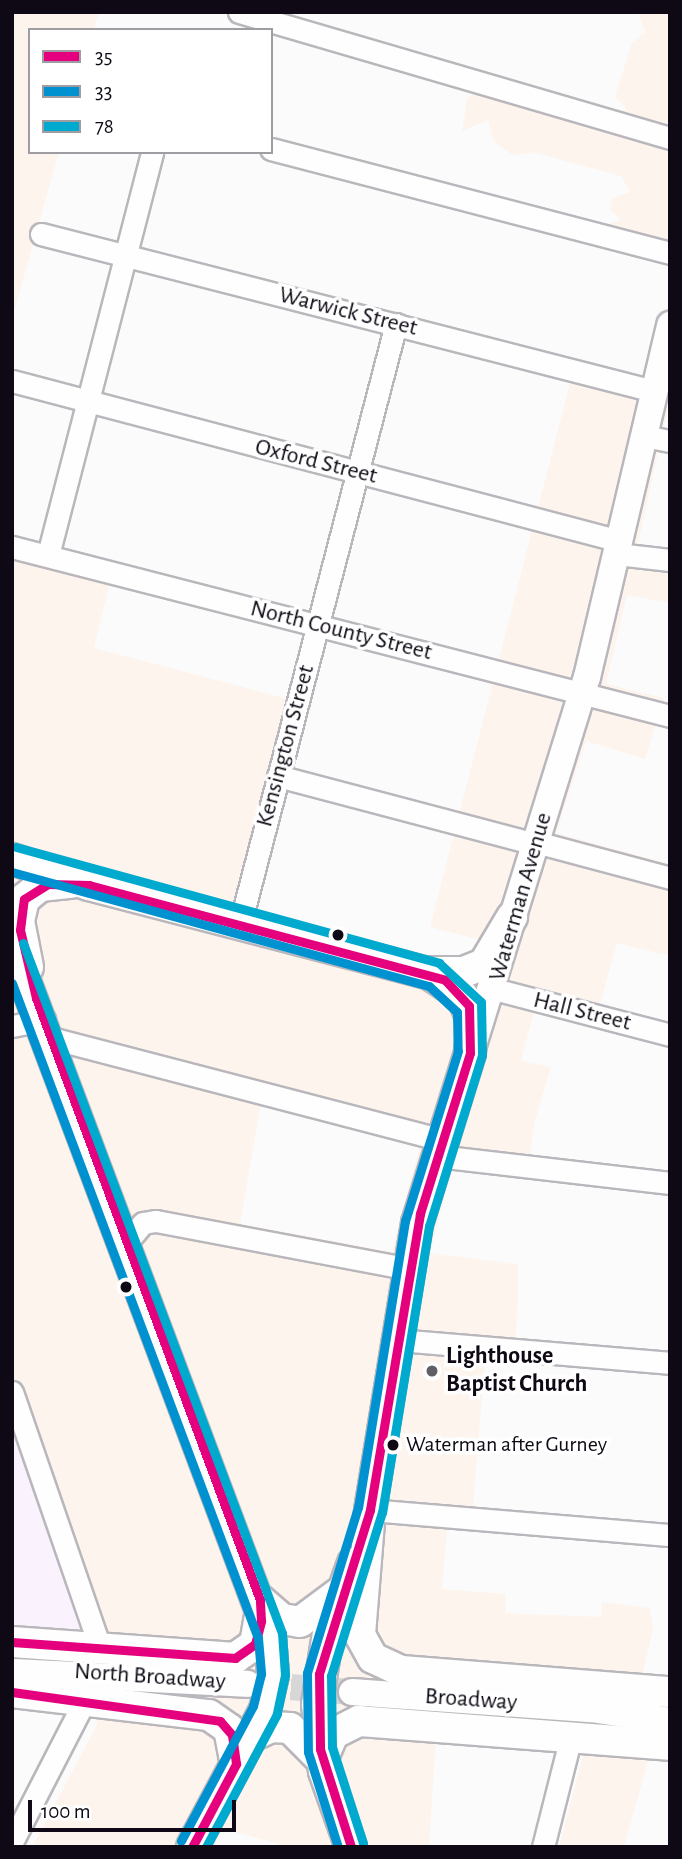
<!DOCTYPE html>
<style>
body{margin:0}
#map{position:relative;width:682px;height:1859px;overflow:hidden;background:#fbfbfb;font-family:"Alegreya Sans",sans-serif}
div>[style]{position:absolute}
.commercial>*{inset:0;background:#fdf4ed}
.industrial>*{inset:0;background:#faf2fd}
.major-tunnel>*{height:26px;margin-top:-13px;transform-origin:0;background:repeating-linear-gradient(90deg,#d7d7d8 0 26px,transparent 0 39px)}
.roads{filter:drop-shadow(2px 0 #b9b7bc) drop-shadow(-2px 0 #b9b7bc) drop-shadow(0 2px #b9b7bc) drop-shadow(0 -2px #b9b7bc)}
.minor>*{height:21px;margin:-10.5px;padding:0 10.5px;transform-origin:10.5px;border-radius:10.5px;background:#fefefe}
.major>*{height:26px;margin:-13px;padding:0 13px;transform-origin:13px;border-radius:13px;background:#fefefe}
.highway>*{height:30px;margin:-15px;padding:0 15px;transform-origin:15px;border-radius:15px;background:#fefefe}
.bus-1>*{height:9px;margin:-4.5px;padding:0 4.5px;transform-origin:4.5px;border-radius:4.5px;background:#e5007d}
.bus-2>*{height:9px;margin:-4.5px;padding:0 4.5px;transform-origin:4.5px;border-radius:4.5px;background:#0092d0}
.bus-3>*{height:9px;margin:-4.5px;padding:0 4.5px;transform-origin:4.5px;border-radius:4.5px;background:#00a9ce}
.dots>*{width:19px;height:19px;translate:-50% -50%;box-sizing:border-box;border:4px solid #fff;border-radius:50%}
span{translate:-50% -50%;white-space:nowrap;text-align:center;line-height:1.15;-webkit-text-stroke:7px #fff;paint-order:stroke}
.bus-label{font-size:22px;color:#0e0914}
.left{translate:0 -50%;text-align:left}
.street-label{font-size:24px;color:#0e0914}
.poi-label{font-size:24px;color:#0e0914;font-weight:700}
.frame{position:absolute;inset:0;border:14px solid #0e0914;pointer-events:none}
.legend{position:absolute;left:28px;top:28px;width:245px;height:126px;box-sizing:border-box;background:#fff;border:2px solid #9f9da1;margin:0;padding:9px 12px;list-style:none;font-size:21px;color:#0e0914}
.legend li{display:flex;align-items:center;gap:14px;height:35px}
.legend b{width:35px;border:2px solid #9f9da1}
.scale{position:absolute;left:28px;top:1800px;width:208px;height:32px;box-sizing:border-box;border:4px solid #0e0914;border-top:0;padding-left:9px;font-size:21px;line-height:24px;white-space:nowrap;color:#0e0914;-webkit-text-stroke:5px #fff;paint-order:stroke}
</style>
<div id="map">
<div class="commercial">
<i style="clip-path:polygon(12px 12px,99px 12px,94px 30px,30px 30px,30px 152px,59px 152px,12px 319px)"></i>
<i style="clip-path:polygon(638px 12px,670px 12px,670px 255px,604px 225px,621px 220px,610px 210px,612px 198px,630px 192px,621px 176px,535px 153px,512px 155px,493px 140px,488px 120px,462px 131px,467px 99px,482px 88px,628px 111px,615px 96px,632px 43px,645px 32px)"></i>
<i style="clip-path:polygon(evenodd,570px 383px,668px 407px,638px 544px,670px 550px,670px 603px,627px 595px,606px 684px,664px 698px,645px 759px,586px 741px,556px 833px,670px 864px,670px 956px,617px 943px,600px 1004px,540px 989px,521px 1061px,551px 1067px,534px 1124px,528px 1176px,451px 1171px,430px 1253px,518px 1264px,518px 1299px,514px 1363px,485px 1360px,473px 1506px,449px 1505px,442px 1589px,506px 1594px,505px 1613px,601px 1617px,602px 1602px,650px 1608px,653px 1630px,643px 1672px,670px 1678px,670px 1759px,649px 1758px,624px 1847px,559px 1847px,592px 1722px,438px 1709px,429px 1847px,291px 1847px,223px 1829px,213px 1847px,32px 1847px,97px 1725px,87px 1633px,12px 1416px,12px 558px,110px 582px,94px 648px,307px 704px,257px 912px,447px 961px,472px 955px,485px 941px,430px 927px,570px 383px,264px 1086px,426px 1123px,392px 1252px,240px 1224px,264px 1086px)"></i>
</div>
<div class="industrial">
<i style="clip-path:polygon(12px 1416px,87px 1633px,12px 1627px)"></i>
</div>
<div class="major-tunnel">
<i style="left:252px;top:1684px;width:100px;rotate:4.6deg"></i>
</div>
<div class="roads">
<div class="minor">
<i style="left:239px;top:12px;width:449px;rotate:16.3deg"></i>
<i style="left:271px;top:149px;width:412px;rotate:14.6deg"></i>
<i style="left:41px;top:234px;width:633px;rotate:14.37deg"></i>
<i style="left:12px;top:381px;width:629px;rotate:14.74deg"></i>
<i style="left:644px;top:436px;width:26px;rotate:11deg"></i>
<i style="left:12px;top:547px;width:679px;rotate:14.4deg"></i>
<i style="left:617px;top:554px;width:53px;rotate:6.5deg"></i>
<i style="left:48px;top:555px;width:416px;rotate:-75.5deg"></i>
<i style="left:278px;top:776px;width:266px;rotate:14.8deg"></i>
<i style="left:536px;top:842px;width:139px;rotate:15deg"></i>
<i style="left:240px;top:924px;width:620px;rotate:-75.43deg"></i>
<i style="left:494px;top:989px;width:182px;rotate:14.6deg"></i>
<i style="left:12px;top:1026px;width:33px;rotate:-11deg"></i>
<i style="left:51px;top:1038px;width:404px;rotate:14.6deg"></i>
<i style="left:437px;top:1156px;width:235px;rotate:6.6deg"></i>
<i style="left:127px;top:1242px;width:25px;rotate:-50deg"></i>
<i style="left:143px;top:1223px;width:13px;rotate:-9deg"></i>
<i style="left:156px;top:1221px;width:258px;rotate:10.7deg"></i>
<i style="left:398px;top:1340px;width:273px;rotate:4.8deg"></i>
<i style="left:12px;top:1392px;width:271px;rotate:71deg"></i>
<i style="left:370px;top:1510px;width:301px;rotate:4.8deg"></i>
<i style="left:12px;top:1842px;width:155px;rotate:-62.8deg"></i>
<i style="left:543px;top:1847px;width:114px;rotate:-75.8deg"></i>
</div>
<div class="major">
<i style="left:473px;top:1045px;width:385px;rotate:-72.8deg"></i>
<i style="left:587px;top:677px;width:362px;rotate:-76.7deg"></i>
<i style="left:12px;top:1672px;width:236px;rotate:2.9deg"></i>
<i style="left:352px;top:1692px;width:240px;rotate:4.1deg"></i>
<i style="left:591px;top:1709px;width:80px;rotate:8.6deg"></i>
</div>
<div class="highway">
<i style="left:12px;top:859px;width:81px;rotate:18.7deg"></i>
<i style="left:89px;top:885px;width:352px;rotate:14.6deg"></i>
<i style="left:430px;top:974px;width:40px;rotate:34deg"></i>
<i style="left:463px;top:996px;width:30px;rotate:70deg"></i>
<i style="left:473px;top:1024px;width:29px;rotate:96deg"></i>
<i style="left:470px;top:1053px;width:178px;rotate:107.3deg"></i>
<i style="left:417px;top:1223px;width:291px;rotate:99.3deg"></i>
<i style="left:370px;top:1510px;width:125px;rotate:94.6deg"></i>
<i style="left:360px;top:1635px;width:26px;rotate:61deg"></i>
<i style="left:373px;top:1658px;width:31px;rotate:25deg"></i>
<i style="left:401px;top:1671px;width:270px;rotate:4.5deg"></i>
<i style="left:12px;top:947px;width:735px;rotate:69.44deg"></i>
<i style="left:270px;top:1635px;width:40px;rotate:85.7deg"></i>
<i style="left:273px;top:1675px;width:36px;rotate:103deg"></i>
<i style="left:265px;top:1710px;width:155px;rotate:118.1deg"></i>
<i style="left:28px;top:967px;width:47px;rotate:-101.1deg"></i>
<i style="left:19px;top:921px;width:23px;rotate:-77deg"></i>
<i style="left:24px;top:899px;width:21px;rotate:-39deg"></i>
<i style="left:40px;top:886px;width:31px;rotate:-6deg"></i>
<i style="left:426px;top:972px;width:38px"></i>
<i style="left:464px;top:972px;width:22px;rotate:-22deg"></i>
<i style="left:484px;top:964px;width:55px;rotate:-59.2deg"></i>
<i style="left:260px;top:1600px;width:29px;rotate:41deg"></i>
<i style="left:282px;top:1619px;width:18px;rotate:9deg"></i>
<i style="left:300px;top:1622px;width:49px;rotate:-36.6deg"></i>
<i style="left:12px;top:1642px;width:224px;rotate:4.1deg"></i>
<i style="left:235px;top:1658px;width:24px;rotate:-35deg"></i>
<i style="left:255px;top:1644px;width:34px;rotate:-80deg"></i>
<i style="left:12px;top:1692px;width:198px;rotate:6.7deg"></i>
<i style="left:209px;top:1715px;width:24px;rotate:35deg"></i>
<i style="left:229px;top:1729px;width:36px;rotate:79deg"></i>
<i style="left:252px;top:1736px;width:21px;rotate:-25deg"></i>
<i style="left:271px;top:1727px;width:19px;rotate:3deg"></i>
<i style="left:290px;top:1728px;width:45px;rotate:45deg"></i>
<i style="left:322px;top:1760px;width:28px;rotate:-67deg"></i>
<i style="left:333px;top:1734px;width:29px;rotate:-27deg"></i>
<i style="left:359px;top:1721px;width:312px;rotate:4.4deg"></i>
<i style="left:351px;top:1847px;width:81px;rotate:-109.6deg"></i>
<i style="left:324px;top:1771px;width:67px;rotate:-96deg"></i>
<i style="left:317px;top:1704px;width:72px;rotate:-81.2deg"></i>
<i style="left:328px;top:1633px;width:74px;rotate:-70.3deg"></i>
</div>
</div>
<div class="bus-1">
<i style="left:12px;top:1642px;width:224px;rotate:4.1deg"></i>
<i style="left:235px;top:1658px;width:24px;rotate:-35deg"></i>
<i style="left:255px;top:1644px;width:24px;rotate:-75deg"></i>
<i style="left:261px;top:1621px;width:21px;rotate:-93deg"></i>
<i style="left:260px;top:1600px;width:642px;rotate:-110.41deg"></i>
<i style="left:36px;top:998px;width:70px;rotate:-103.2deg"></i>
<i style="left:20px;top:930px;width:31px;rotate:-83deg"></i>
<i style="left:24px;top:899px;width:28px;rotate:-32deg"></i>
<i style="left:48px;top:884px;width:41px;rotate:1.4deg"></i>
<i style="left:89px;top:885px;width:368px;rotate:14.9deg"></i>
<i style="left:445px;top:980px;width:35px;rotate:47deg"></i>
<i style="left:469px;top:1006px;width:47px;rotate:88.8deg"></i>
<i style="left:470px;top:1053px;width:169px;rotate:107.3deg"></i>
<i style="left:420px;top:1214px;width:300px;rotate:99.6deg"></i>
<i style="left:370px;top:1510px;width:172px;rotate:107.3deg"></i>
<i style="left:319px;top:1674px;width:75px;rotate:89.2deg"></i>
<i style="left:320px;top:1749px;width:103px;rotate:72.4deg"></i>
<i style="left:12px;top:1692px;width:210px;rotate:7.9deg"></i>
<i style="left:220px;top:1721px;width:18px;rotate:49deg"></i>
<i style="left:232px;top:1735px;width:29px;rotate:82deg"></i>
<i style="left:236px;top:1764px;width:94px;rotate:117.9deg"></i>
</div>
<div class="bus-2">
<i style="left:12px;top:872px;width:432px;rotate:15.3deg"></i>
<i style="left:429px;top:986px;width:38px;rotate:43deg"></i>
<i style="left:457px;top:1012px;width:39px;rotate:89deg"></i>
<i style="left:458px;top:1051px;width:178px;rotate:107.3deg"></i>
<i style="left:405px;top:1221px;width:290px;rotate:99.3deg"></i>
<i style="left:358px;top:1507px;width:174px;rotate:107.1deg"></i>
<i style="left:307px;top:1673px;width:79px;rotate:89.3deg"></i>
<i style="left:308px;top:1752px;width:100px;rotate:72.5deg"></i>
<i style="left:12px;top:983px;width:700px;rotate:69.42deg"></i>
<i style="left:258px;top:1638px;width:36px;rotate:85deg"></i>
<i style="left:261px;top:1674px;width:33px;rotate:104deg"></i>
<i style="left:253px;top:1706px;width:153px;rotate:118.1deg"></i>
</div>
<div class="bus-3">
<i style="left:16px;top:847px;width:439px;rotate:15.3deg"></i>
<i style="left:439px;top:963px;width:57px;rotate:42.9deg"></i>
<i style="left:481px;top:1002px;width:53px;rotate:88.9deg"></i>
<i style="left:482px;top:1055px;width:179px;rotate:107.2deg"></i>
<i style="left:429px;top:1226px;width:290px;rotate:99.3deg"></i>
<i style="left:382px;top:1512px;width:172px;rotate:107.3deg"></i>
<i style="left:331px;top:1676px;width:71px;rotate:89.2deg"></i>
<i style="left:332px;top:1747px;width:101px;rotate:72.1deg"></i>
<i style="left:23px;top:943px;width:737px;rotate:69.43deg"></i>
<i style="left:282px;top:1633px;width:42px;rotate:85.9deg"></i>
<i style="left:285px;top:1675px;width:40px;rotate:102deg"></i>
<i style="left:277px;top:1714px;width:151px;rotate:118.1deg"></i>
</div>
<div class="dots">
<i style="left:338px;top:935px;background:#0e0914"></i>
<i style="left:126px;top:1287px;background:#0e0914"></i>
<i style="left:432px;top:1371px;background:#615e65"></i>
<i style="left:393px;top:1445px;background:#0e0914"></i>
</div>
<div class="bus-label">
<span class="left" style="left:406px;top:1445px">Waterman after Gurney</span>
</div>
<div class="street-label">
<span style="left:348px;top:312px;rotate:14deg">Warwick Street</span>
<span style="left:316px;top:462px;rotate:14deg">Oxford Street</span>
<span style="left:341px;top:631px;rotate:14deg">North County Street</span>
<span style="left:286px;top:746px;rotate:-75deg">Kensington Street</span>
<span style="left:521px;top:897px;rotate:-74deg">Waterman Avenue</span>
<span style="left:582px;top:1012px;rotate:14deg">Hall Street</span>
<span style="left:150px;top:1677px;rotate:4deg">North Broadway</span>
<span style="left:471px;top:1700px;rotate:4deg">Broadway</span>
</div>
<div class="poi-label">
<span class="left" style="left:446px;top:1371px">Lighthouse<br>Baptist Church</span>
</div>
<div class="frame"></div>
<ul class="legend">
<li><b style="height:9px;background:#e5007d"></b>35</li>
<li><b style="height:9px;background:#0092d0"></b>33</li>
<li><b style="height:9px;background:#00a9ce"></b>78</li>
</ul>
<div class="scale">100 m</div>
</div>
